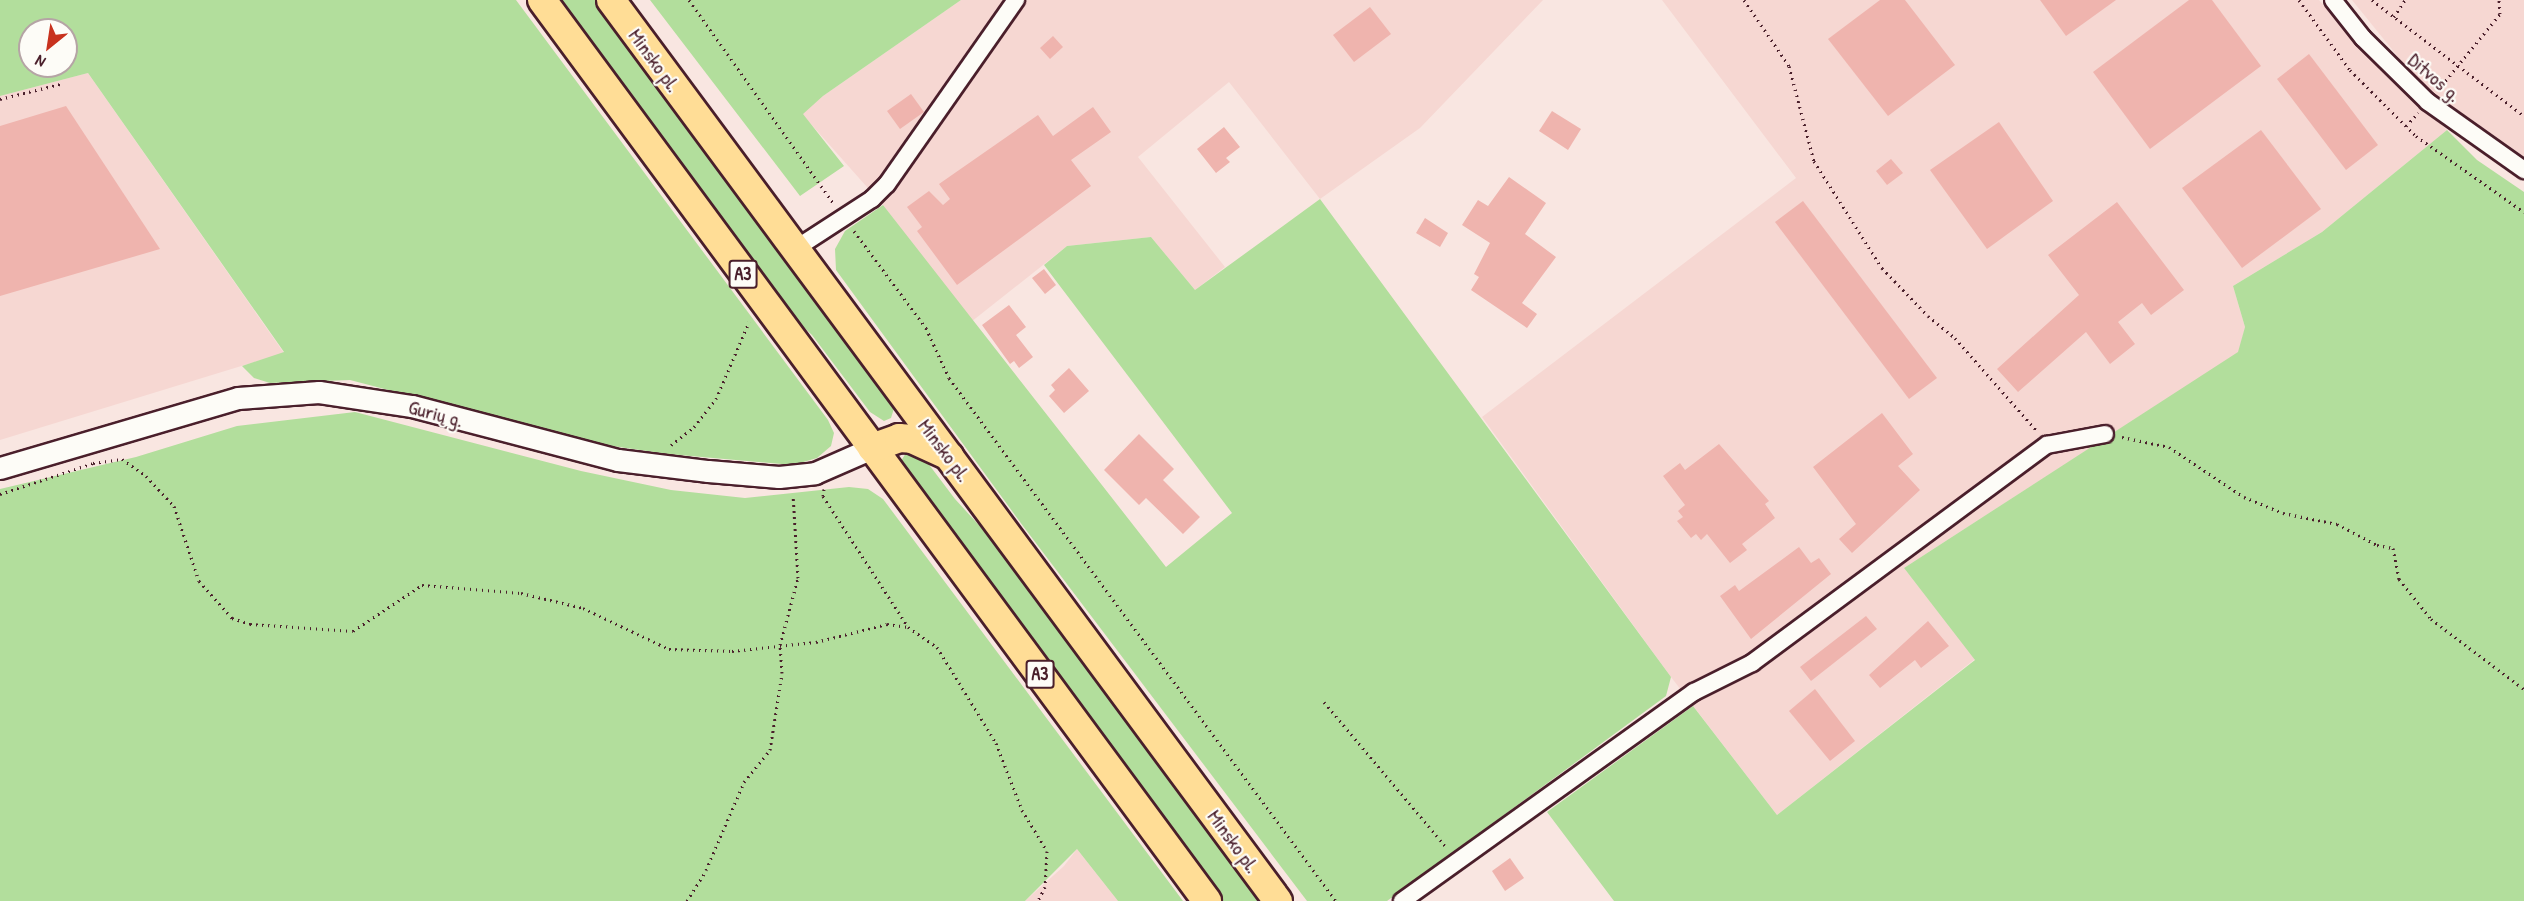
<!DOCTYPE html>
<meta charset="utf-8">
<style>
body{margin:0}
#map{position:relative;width:2524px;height:901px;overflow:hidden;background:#f9e6e1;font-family:"Patrick Hand",sans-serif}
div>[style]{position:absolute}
.built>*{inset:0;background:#f6d7d2}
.green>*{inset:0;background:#b2de9c}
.building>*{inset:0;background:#efb4ae}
.path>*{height:3px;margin-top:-1.5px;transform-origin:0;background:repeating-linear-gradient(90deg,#4a1f2b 0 1.5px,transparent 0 6px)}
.roads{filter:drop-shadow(2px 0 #4a1f2b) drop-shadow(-2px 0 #4a1f2b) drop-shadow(0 2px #4a1f2b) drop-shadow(0 -2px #4a1f2b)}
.minor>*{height:16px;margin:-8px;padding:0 8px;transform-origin:8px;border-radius:8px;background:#fdfcf7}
.tertiary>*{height:21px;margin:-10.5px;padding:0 10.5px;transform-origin:10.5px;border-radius:10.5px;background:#fdfcf7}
.trunk>*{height:28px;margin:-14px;padding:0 14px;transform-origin:14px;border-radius:14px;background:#ffdd96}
span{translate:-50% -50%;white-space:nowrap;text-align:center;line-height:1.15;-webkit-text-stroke:4.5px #fdfcf7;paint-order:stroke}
.shield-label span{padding:2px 4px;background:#fdfcf7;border:2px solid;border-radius:4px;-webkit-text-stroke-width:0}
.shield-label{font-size:18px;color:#4a1f2b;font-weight:700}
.street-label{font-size:20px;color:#4a1f2b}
.north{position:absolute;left:18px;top:18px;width:60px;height:60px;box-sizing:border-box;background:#fdfcf7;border:2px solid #b5a4a5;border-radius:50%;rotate:210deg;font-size:16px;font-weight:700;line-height:24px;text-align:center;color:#4a1f2b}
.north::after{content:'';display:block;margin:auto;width:21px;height:27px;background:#c8321e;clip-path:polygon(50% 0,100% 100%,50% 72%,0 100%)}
</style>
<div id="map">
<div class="built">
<i style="clip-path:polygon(961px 0,1543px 0,1420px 128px,1320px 199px,1229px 82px,1138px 157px,1225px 267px,1195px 290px,1151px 237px,1067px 246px,971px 322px,883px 205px,802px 114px,823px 96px)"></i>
<i style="clip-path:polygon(1662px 0,2319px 0,2363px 51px,2447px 130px,2322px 232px,2233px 286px,2245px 327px,2239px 352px,1904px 568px,1975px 659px,1777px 815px,1671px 677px,1482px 417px,1796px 178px)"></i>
<i style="clip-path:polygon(2352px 0,2524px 0,2524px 161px,2446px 104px,2412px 74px)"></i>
<i style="clip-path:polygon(88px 73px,284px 353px,0 440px,0 96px)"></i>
<i style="clip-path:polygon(1077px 849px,1118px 901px,1025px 901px,1064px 866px)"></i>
</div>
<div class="green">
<i style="clip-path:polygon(evenodd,0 0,516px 0,828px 420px,834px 433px,831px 446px,817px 458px,793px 465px,668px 454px,591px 443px,350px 380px,270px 383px,254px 378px,242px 366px,284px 352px,88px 73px,0 96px,0 0,30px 30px,66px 30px,66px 66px,30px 66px,30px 30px)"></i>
<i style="clip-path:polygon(556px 0,596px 0,895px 405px,891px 418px,884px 421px,870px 412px,812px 335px,779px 304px)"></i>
<i style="clip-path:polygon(650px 0,961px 0,823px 96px,803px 114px,844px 166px,800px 196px)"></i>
<i style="clip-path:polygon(2447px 130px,2477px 160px,2524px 192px,2524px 901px,1614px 901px,1547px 812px,1693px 706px,1777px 815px,1975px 660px,1904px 568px,2238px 352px,2245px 327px,2233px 286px,2322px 232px)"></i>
<i style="clip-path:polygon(1320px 199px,1671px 677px,1666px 696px,1387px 901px,1307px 901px,1023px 526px,836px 270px,835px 249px,845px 231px,883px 205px,1166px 567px,1232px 513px,1044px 265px,1067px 246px,1151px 237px,1195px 290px)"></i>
<i style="clip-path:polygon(355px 412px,581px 471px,671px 490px,745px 498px,849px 487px,868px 489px,883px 499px,1183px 901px,1118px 901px,1077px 849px,1025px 901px,0 901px,0 489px,136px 457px,237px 426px)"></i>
<i style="clip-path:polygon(909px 448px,924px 458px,955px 499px,1009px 558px,1266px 901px,1223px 901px,903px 467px,901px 461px)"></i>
</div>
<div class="building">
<i style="clip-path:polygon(1880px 0,1905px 0,1955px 65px,1888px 116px,1828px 39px)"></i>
<i style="clip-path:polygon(2040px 0,2116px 0,2066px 36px)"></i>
<i style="clip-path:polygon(2189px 0,2212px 0,2261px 66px,2150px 149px,2093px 72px)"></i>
<i style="clip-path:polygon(1370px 7px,1391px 34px,1354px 62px,1333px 35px)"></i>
<i style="clip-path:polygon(1053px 36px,1063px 47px,1050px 59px,1040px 48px)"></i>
<i style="clip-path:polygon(2309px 54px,2378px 145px,2346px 170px,2277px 79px)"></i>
<i style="clip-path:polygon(911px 94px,924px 112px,900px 129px,887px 111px)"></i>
<i style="clip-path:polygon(66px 106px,160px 249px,0 296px,0 126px)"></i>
<i style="clip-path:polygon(1093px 107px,1111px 132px,1071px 160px,1091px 186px,957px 285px,917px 231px,922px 227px,907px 207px,929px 191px,943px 205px,950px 199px,939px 184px,1038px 115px,1053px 136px)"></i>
<i style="clip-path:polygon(1552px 111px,1581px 129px,1568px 150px,1539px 131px)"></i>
<i style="clip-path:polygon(1999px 122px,2053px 201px,1987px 249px,1930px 170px)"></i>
<i style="clip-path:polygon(1224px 127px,1240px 147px,1226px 158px,1230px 162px,1216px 173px,1197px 149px)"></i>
<i style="clip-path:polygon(2261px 130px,2321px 209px,2242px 268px,2182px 188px)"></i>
<i style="clip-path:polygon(1891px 159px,1903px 173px,1887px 185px,1876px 171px)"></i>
<i style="clip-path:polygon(1509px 177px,1546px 203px,1525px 234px,1556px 257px,1522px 303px,1537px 314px,1527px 328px,1471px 290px,1479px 277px,1474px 274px,1490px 243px,1462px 225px,1478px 200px,1488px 206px)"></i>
<i style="clip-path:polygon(1803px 201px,1937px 378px,1909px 399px,1775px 222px)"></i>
<i style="clip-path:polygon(2117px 202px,2184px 290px,2151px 315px,2142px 303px,2118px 322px,2135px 344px,2110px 364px,2086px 332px,2018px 392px,1997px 369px,2079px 295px,2048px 255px)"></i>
<i style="clip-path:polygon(1425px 218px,1448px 233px,1440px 247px,1416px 233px)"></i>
<i style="clip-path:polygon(1044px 269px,1056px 285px,1045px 294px,1032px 278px)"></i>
<i style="clip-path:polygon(1009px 305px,1026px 327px,1016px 335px,1033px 357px,1019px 368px,1014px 361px,1010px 364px,982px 325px)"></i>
<i style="clip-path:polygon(1069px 368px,1089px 391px,1064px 413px,1049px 396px,1055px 390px,1051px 385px)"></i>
<i style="clip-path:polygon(1882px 413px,1913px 454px,1898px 466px,1920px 490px,1852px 553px,1839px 539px,1856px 524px,1813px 467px)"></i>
<i style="clip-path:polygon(1139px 434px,1174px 469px,1163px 480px,1200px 517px,1183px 534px,1146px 498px,1139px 505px,1104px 470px)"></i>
<i style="clip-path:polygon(1719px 444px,1769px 501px,1765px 504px,1775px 518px,1742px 544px,1747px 550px,1730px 563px,1707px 534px,1701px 540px,1696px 534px,1691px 538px,1677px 521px,1683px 517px,1678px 511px,1685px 505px,1663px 476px,1680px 463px,1685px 470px)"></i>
<i style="clip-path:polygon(1799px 547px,1811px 563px,1819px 558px,1831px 574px,1751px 639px,1720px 596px,1735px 585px,1739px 591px)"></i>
<i style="clip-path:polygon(1866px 616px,1877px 629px,1811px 681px,1800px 667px)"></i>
<i style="clip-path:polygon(1928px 621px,1949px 646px,1921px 668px,1915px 660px,1880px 688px,1869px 675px)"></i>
<i style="clip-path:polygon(1815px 689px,1855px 741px,1830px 761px,1789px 711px)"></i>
<i style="clip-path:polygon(1510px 858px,1524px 878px,1505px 891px,1492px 871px)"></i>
</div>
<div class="path">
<i style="left:689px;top:0;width:250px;rotate:54.6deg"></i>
<i style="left:1744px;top:0;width:80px;rotate:55.7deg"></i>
<i style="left:1789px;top:66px;width:98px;rotate:75.3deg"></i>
<i style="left:1814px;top:161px;width:127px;rotate:57.6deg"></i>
<i style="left:1882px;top:268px;width:66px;rotate:46.2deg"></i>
<i style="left:1928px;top:316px;width:35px;rotate:39deg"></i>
<i style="left:1955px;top:338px;width:124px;rotate:48.6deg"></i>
<i style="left:2299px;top:0;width:87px;rotate:53.9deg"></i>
<i style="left:2350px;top:70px;width:93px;rotate:45deg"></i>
<i style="left:2416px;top:136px;width:132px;rotate:35.1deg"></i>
<i style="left:2372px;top:0;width:191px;rotate:37.3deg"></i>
<i style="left:2394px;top:17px;width:20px;rotate:-57deg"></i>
<i style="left:2438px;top:90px;width:98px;rotate:-50.8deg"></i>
<i style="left:2500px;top:14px;width:14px;rotate:-94deg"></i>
<i style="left:0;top:99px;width:62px;rotate:-14deg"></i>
<i style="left:2406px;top:126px;width:18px;rotate:-47deg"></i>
<i style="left:854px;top:231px;width:121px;rotate:53.4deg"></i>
<i style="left:926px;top:328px;width:55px;rotate:65.3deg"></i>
<i style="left:949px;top:378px;width:651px;rotate:53.5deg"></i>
<i style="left:2122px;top:437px;width:48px;rotate:12deg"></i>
<i style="left:2169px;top:447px;width:90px;rotate:33.7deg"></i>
<i style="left:2244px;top:497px;width:42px;rotate:22.3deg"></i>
<i style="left:2283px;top:513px;width:55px;rotate:11.5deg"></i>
<i style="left:2337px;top:524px;width:45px;rotate:27.7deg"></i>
<i style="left:2377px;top:545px;width:16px;rotate:11deg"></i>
<i style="left:2393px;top:548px;width:32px;rotate:79deg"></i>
<i style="left:2399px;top:579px;width:51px;rotate:51.3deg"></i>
<i style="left:2431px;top:619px;width:116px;rotate:37deg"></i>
<i style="left:671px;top:445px;width:29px;rotate:-38deg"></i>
<i style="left:694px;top:427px;width:36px;rotate:-52deg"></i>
<i style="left:716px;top:399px;width:84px;rotate:-66.8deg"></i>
<i style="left:824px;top:489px;width:7px;rotate:98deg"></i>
<i style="left:823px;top:496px;width:156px;rotate:57deg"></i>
<i style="left:0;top:494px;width:98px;rotate:-18.4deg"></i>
<i style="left:93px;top:463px;width:29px;rotate:-8deg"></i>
<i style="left:122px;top:459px;width:29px;rotate:35deg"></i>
<i style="left:146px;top:476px;width:41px;rotate:47deg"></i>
<i style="left:174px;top:506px;width:79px;rotate:71.6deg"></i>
<i style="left:199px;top:581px;width:50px;rotate:48.3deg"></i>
<i style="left:232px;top:618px;width:19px;rotate:18deg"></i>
<i style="left:250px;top:624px;width:103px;rotate:3.9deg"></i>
<i style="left:353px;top:631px;width:83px;rotate:-33.7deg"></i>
<i style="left:422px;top:585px;width:99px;rotate:4.6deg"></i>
<i style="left:521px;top:593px;width:64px;rotate:13.6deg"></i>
<i style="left:583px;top:608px;width:95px;rotate:25.5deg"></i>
<i style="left:669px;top:649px;width:63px;rotate:1.8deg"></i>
<i style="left:732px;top:651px;width:84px;rotate:-6.1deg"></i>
<i style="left:816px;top:642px;width:73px;rotate:-14.2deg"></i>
<i style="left:887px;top:624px;width:21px;rotate:8deg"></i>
<i style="left:908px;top:627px;width:35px;rotate:35deg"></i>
<i style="left:937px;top:647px;width:113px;rotate:58.4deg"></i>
<i style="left:996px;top:743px;width:72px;rotate:68.8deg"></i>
<i style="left:1022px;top:810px;width:48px;rotate:58.6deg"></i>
<i style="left:1047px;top:851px;width:36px;rotate:93deg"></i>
<i style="left:1045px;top:887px;width:16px;rotate:117deg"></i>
<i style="left:1324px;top:702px;width:191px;rotate:49.9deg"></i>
<i style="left:687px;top:901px;width:36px;rotate:-58deg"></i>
<i style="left:706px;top:870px;width:96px;rotate:-66.6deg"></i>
<i style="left:744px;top:782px;width:41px;rotate:-50.9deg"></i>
<i style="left:770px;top:750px;width:78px;rotate:-81.1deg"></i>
<i style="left:782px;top:673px;width:28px;rotate:-94deg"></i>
<i style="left:780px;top:645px;width:69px;rotate:-75deg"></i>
<i style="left:798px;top:578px;width:83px;rotate:-93.4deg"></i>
</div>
<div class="roads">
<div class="minor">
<i style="left:2333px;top:0;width:48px;rotate:51.7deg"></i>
<i style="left:2363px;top:38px;width:91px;rotate:44.6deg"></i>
<i style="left:2428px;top:102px;width:118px;rotate:35.3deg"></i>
<i style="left:795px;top:249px;width:92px;rotate:-33deg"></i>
<i style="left:872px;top:199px;width:21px;rotate:-45deg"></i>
<i style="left:887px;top:184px;width:225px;rotate:-55deg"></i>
<i style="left:1402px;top:901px;width:359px;rotate:-35.6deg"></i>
<i style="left:1694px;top:692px;width:65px;rotate:-26.6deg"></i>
<i style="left:1752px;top:663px;width:367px;rotate:-36.5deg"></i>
<i style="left:2047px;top:445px;width:59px;rotate:-10.7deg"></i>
</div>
<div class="tertiary">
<i style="left:0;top:468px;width:248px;rotate:-16.4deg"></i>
<i style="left:238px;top:398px;width:81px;rotate:-4.2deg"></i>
<i style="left:319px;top:392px;width:94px;rotate:8.6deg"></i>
<i style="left:412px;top:406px;width:213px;rotate:14.7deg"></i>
<i style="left:618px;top:460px;width:91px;rotate:7deg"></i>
<i style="left:708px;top:471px;width:71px;rotate:4.8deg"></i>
<i style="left:779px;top:477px;width:36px;rotate:-6deg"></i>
<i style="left:815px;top:473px;width:62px;rotate:-23.7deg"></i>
</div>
<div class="trunk">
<i style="left:542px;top:0;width:1120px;rotate:53.57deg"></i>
<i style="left:611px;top:0;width:1121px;rotate:53.49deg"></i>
<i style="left:872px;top:448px;width:29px;rotate:-20deg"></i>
<i style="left:899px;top:438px;width:13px;rotate:4deg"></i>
<i style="left:912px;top:439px;width:41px;rotate:24.7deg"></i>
</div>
</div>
<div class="shield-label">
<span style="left:743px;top:274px">A3</span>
<span style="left:1040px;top:674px">A3</span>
</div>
<div class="street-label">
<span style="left:655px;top:60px;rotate:54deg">Minsko pl.</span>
<span style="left:2435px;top:77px;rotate:41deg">Ditvos g.</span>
<span style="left:436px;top:413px;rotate:15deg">Gurių g.</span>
<span style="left:945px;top:450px;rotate:53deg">Minsko pl.</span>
<span style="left:1234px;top:841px;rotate:54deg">Minsko pl.</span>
</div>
<div class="north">N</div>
</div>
